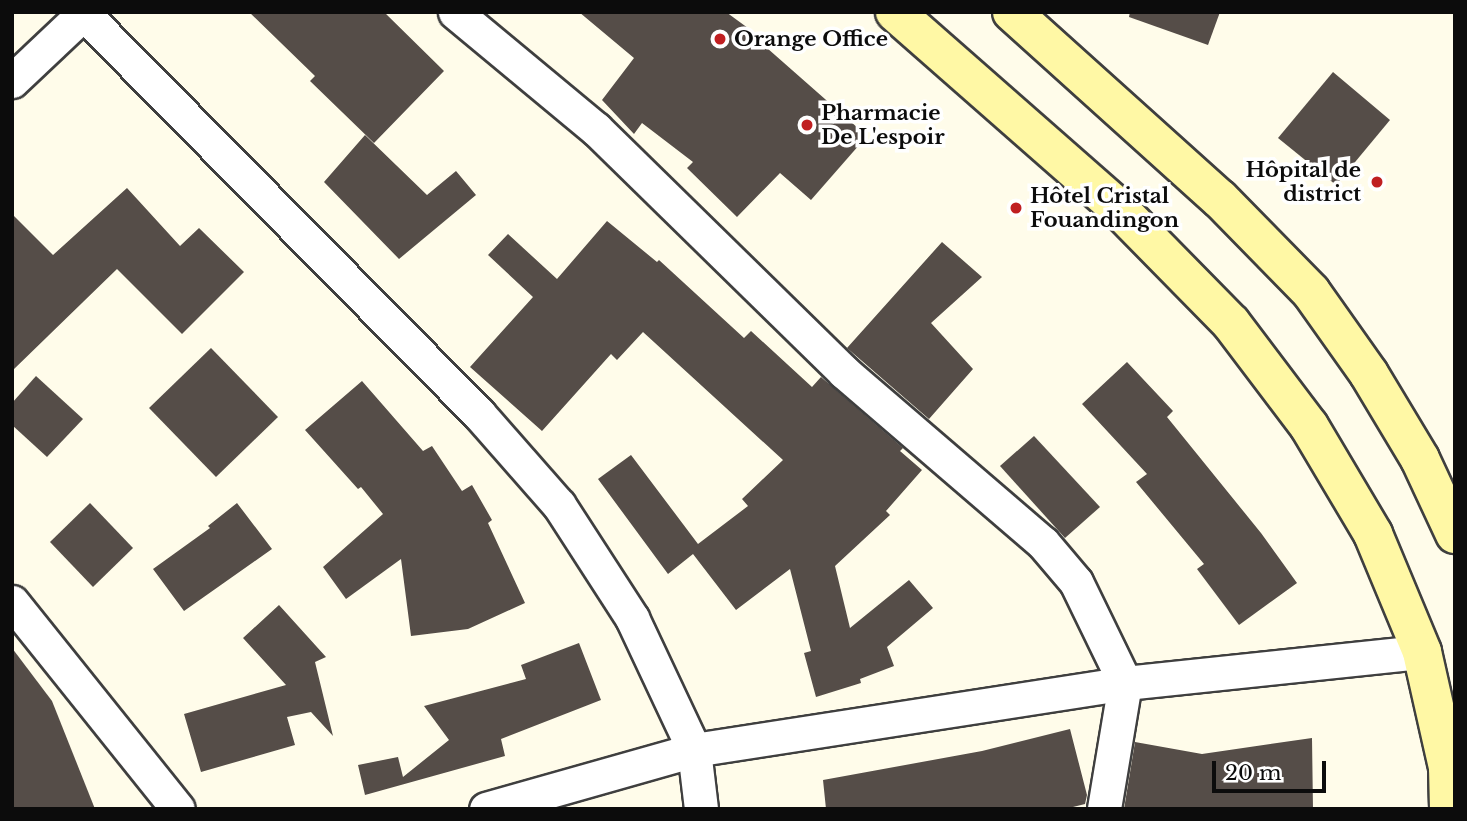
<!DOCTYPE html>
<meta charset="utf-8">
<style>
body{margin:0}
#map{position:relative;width:1467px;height:821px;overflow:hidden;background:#fffcea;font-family:"Libre Baskerville",serif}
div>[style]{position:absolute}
.building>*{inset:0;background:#554d48}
.roads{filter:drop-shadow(2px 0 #3f3f3f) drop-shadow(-2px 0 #3f3f3f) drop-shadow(0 2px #3f3f3f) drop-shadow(0 -2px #3f3f3f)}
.street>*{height:33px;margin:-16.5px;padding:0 16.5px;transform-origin:16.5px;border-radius:16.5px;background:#fff}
.secondary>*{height:38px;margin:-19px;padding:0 19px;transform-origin:19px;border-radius:19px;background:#fff8a5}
.dots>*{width:19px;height:19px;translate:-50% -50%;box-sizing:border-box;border:4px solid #fff;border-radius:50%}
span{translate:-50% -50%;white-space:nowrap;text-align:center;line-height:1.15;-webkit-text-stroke:7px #fff;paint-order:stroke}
.poi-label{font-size:21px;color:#0c0c0c;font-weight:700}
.left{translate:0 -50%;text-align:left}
.right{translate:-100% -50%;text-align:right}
.frame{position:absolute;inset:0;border:14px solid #0c0c0c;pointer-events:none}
.scale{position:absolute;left:1212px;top:761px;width:114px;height:32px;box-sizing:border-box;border:4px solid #0c0c0c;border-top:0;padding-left:9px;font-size:21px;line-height:24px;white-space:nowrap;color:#0c0c0c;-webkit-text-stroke:5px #fff;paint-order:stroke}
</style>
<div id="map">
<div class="building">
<i style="clip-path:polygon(249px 12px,384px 12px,444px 71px,374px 143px,310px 81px,315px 76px)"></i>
<i style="clip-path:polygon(579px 12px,726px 12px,770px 44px,767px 48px,867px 136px,811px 200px,780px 173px,737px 217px,687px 168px,693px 162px,642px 123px,634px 134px,602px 100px,634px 58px)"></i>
<i style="clip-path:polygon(1130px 12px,1220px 12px,1208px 45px,1129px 17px)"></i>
<i style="clip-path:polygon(1333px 72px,1390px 120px,1336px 185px,1278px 138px)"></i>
<i style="clip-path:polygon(365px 135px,427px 195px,456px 171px,476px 195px,399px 259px,324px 182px)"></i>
<i style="clip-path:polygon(127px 188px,180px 246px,199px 228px,244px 272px,182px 334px,117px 269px,12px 371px,12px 214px,53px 255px)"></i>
<i style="clip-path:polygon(607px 221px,657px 262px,659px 260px,744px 338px,751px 331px,812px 387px,821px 377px,903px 448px,900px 451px,922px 470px,886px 511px,890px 515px,835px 566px,850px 628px,909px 580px,933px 608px,887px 647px,894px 666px,860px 679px,861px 683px,816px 697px,804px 653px,811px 651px,790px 569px,736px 610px,693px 554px,668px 574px,598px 479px,631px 455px,698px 544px,748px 506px,742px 499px,783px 460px,643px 332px,617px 360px,611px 354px,542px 431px,470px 367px,533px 297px,488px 255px,508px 234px,557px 279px)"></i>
<i style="clip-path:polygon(942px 242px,982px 277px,931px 323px,973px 369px,929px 419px,847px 348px)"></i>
<i style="clip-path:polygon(211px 348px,278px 417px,216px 477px,149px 408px)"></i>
<i style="clip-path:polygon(1127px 362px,1173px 411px,1167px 417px,1261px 533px,1297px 583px,1239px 625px,1197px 569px,1204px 564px,1136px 482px,1147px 474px,1082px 404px)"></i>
<i style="clip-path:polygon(36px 376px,83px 419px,47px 457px,12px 425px,12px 403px)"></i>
<i style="clip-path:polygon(362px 381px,423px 451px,432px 446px,462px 491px,472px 485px,492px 520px,488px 523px,525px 603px,468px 629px,411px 636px,401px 559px,346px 599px,323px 567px,383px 514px,361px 487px,358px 489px,305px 430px)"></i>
<i style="clip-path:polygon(1034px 436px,1100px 507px,1065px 538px,1000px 466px)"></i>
<i style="clip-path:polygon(90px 503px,133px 548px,93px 587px,50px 542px)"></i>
<i style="clip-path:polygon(237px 503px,272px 549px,184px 611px,153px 569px,210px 528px,208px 526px)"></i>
<i style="clip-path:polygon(279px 605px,326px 657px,315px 662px,333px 736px,311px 712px,287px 717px,295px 745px,201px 772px,184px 714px,286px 685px,243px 638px)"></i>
<i style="clip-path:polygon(579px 643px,601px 700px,501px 739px,505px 756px,365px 795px,358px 765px,398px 757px,403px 777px,449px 740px,424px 706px,526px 679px,521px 665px)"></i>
<i style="clip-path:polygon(12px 648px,52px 701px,95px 809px,12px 809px)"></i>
<i style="clip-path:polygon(1070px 729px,1087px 795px,1085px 804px,1065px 809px,826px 809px,823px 780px,982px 751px)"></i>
<i style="clip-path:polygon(1312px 738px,1313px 809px,1124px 809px,1135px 742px,1202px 754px)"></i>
</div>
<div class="roads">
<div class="street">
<i style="left:82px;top:12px;width:565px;rotate:45.36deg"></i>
<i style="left:479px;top:414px;width:121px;rotate:48.7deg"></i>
<i style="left:559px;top:505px;width:135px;rotate:57.1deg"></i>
<i style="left:632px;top:618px;width:146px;rotate:64.8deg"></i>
<i style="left:694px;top:750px;width:59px;rotate:83.2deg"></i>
<i style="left:455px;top:12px;width:183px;rotate:39.7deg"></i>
<i style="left:596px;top:129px;width:347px;rotate:44.4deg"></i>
<i style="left:844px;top:372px;width:262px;rotate:40.7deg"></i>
<i style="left:1043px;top:543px;width:51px;rotate:49.8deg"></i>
<i style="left:1076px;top:582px;width:112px;rotate:64.1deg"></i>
<i style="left:1125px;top:683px;width:128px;rotate:99.5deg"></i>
<i style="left:12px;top:81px;width:100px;rotate:-43.4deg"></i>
<i style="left:12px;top:602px;width:265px;rotate:51.3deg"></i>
<i style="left:486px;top:809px;width:216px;rotate:-15.8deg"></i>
<i style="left:694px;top:750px;width:436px;rotate:-8.8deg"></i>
<i style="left:1125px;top:683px;width:299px;rotate:-6deg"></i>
</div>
<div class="secondary">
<i style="left:895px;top:12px;width:300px;rotate:41.3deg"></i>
<i style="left:1120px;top:210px;width:158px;rotate:45.5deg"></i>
<i style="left:1231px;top:323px;width:129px;rotate:52.9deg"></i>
<i style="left:1309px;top:426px;width:126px;rotate:59.3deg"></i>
<i style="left:1373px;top:534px;width:128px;rotate:67.4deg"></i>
<i style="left:1422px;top:652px;width:118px;rotate:77.3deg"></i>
<i style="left:1448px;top:767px;width:42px;rotate:88.6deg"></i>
<i style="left:1012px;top:12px;width:280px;rotate:42deg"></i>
<i style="left:1220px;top:199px;width:130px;rotate:45.6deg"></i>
<i style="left:1311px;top:292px;width:100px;rotate:54.7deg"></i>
<i style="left:1369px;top:374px;width:99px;rotate:59deg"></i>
<i style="left:1420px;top:459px;width:83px;rotate:65deg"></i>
</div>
</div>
<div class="dots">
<i style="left:720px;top:39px;background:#c01f21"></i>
<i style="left:807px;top:125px;background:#c01f21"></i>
<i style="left:1377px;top:182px;background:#c01f21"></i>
<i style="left:1016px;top:208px;background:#c01f21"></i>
</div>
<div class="poi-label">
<span class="left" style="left:734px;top:39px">Orange Office</span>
<span class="left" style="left:821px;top:125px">Pharmacie<br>De L'espoir</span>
<span class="right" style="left:1361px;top:182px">Hôpital de<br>district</span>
<span class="left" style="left:1030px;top:208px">Hôtel Cristal<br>Fouandingon</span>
</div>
<div class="frame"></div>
<div class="scale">20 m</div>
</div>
